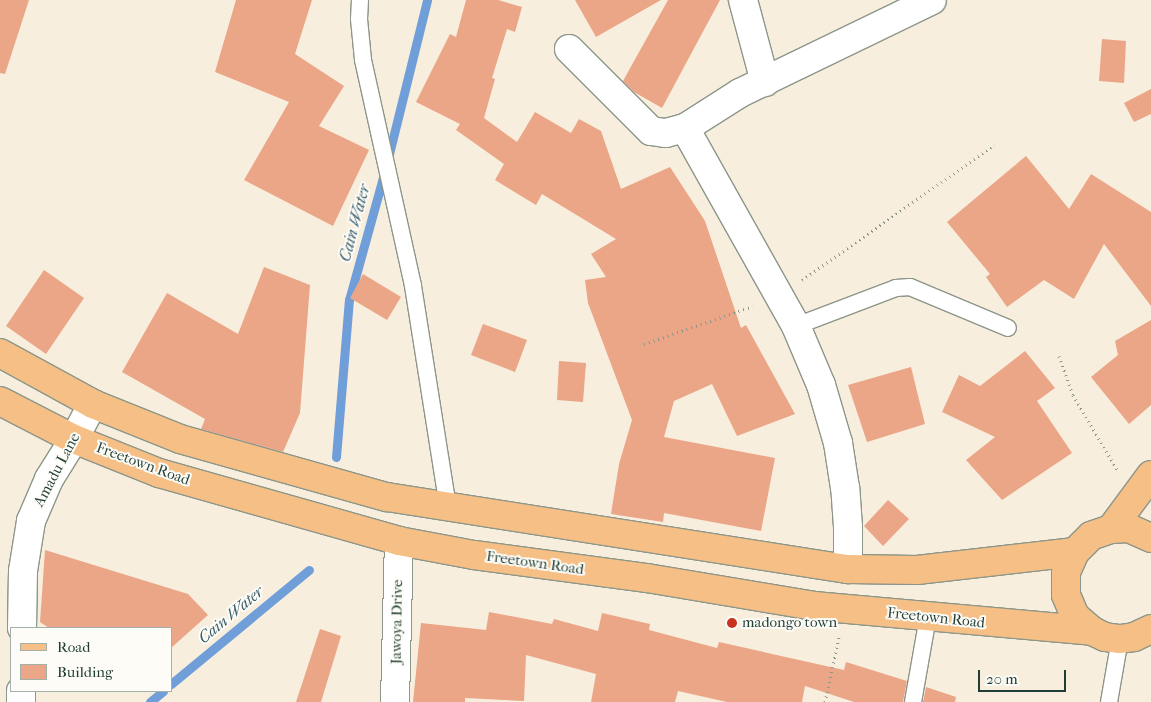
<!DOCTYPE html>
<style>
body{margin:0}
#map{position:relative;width:1151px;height:702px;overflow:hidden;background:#f8eede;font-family:"IM FELL French Canon",serif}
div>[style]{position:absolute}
.stream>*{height:9px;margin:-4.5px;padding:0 4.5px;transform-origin:4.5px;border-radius:4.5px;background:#6f9ed8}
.building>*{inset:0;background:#eba587}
.path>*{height:3px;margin-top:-1.5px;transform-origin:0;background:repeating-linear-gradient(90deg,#8c9689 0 1px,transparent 0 5px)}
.roads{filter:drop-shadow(1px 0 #8c9689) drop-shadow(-1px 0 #8c9689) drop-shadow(0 1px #8c9689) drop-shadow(0 -1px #8c9689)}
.service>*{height:16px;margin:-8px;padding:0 8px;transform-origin:8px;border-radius:8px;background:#fff}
.minor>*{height:28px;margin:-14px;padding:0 14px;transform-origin:14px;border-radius:14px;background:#fff}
.primary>*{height:28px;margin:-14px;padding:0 14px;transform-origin:14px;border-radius:14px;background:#f5bf86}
.dots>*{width:14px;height:14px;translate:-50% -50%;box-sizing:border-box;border:2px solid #fdfcf7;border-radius:50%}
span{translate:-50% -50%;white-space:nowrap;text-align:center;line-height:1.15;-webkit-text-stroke:4px #fdfcf7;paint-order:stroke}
.street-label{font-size:15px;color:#1f3d34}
.poi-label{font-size:15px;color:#1f3d34}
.left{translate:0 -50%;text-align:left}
.water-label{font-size:16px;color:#3b5f6d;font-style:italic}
.legend{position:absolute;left:10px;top:627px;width:162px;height:65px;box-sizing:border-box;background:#fdfcf7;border:1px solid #a4b0a9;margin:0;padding:6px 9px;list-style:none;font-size:15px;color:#1f3d34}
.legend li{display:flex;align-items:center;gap:10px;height:25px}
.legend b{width:25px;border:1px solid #a4b0a9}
.scale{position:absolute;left:978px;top:670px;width:88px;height:22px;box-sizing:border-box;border:2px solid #1f3d34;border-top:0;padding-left:6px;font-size:15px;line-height:18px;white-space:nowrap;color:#1f3d34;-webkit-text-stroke:4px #fdfcf7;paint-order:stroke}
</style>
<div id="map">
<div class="stream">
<i style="left:388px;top:158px;width:163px;rotate:-76.1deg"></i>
<i style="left:336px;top:457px;width:158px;rotate:-85.3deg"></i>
<i style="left:349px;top:300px;width:135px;rotate:-74.5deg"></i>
<i style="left:171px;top:684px;width:179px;rotate:-39.6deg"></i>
<i style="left:150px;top:702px;width:17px;rotate:-40deg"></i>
</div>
<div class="building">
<i style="clip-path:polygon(0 0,29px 0,5px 74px,0 73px)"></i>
<i style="clip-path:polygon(236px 0,312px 0,295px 54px,344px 86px,319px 126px,369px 150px,333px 226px,244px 180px,289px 102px,215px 72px)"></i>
<i style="clip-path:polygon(466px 0,498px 0,522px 7px,515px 32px,507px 29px,492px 78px,495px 79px,484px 118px,517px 142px,535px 112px,571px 133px,579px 119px,601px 131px,621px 189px,670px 167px,705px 221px,741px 328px,746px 325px,795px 414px,737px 436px,712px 384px,674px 401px,664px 437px,775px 458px,761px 531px,664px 513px,663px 522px,611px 514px,619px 464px,632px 420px,588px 303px,585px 280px,606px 277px,591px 254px,616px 239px,542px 194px,536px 205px,495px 180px,504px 164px,456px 130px,460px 124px,416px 102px,450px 34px,456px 37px)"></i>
<i style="clip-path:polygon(575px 0,661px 0,596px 37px)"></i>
<i style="clip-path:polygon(668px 0,720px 0,662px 108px,634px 92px,623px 81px)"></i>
<i style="clip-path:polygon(1102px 39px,1126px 41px,1124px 83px,1099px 81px)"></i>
<i style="clip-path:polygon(1151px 89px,1151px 114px,1134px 122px,1124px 103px)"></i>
<i style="clip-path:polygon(1026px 156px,1069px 209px,1091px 174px,1151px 212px,1151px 306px,1104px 244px,1074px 299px,1044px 280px,1007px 307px,986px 277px,990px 274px,947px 222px)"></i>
<i style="clip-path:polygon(264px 267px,310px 285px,300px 413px,283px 452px,201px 429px,205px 419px,122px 372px,167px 293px,238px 334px)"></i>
<i style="clip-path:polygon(44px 270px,84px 298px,46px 354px,6px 326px)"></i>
<i style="clip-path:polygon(363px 274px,401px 297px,387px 320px,350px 298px)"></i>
<i style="clip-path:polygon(1151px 320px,1151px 405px,1129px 424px,1091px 377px,1118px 355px,1115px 341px)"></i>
<i style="clip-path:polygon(483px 324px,527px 340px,515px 372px,471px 355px)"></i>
<i style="clip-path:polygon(1025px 351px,1055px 388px,1037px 401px,1072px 453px,1002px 500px,966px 460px,995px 437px,942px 412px,959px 375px,980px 386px)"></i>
<i style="clip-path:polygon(559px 361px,586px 363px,583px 402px,557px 400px)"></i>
<i style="clip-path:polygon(911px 367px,925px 424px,867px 442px,848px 385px)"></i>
<i style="clip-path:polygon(888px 500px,909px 519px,883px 546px,864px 526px)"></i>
<i style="clip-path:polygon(45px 550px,188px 594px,208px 615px,171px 648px,171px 628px,49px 628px,40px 622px)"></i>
<i style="clip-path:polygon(489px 612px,552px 624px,554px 619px,598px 631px,602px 613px,650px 624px,649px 630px,717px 648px,719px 642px,844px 670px,846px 662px,907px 681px,903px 702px,854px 702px,805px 686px,802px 702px,727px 702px,678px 691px,675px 702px,591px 702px,596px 674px,526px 655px,524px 701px,465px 698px,465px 702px,413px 702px,421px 623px,486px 630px)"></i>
<i style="clip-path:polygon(320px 629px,341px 636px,321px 702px,296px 702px)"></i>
<i style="clip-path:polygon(926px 687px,956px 697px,955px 702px,923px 702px)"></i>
</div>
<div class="path">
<i style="left:802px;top:280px;width:235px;rotate:-35.1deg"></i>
<i style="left:644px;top:344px;width:115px;rotate:-19.2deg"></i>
<i style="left:1059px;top:356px;width:41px;rotate:70.3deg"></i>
<i style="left:1073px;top:395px;width:88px;rotate:59.4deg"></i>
<i style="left:825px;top:702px;width:66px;rotate:-77.8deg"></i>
</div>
<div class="roads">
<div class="service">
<i style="left:360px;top:0;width:19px;rotate:93deg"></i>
<i style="left:359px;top:19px;width:41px;rotate:84.4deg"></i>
<i style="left:363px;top:60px;width:231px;rotate:77.5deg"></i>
<i style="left:413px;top:286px;width:224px;rotate:81deg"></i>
<i style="left:796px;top:326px;width:107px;rotate:-20.8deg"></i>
<i style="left:896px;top:288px;width:14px;rotate:-4deg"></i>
<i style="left:910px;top:287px;width:106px;rotate:22.7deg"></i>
<i style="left:913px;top:702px;width:86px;rotate:-80deg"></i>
<i style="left:1109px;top:702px;width:64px;rotate:-80.1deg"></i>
</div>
<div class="minor">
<i style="left:743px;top:0;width:85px;rotate:75deg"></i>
<i style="left:569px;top:49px;width:116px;rotate:45deg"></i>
<i style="left:651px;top:131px;width:15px;rotate:8deg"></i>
<i style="left:666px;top:133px;width:20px;rotate:-15deg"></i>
<i style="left:848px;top:569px;width:42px;rotate:-90deg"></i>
<i style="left:848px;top:527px;width:39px;rotate:-94deg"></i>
<i style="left:845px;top:488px;width:46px;rotate:-98.8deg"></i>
<i style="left:838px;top:443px;width:60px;rotate:-106.3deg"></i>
<i style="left:821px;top:385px;width:64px;rotate:-113deg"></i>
<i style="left:796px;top:326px;width:227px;rotate:-119.3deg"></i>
<i style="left:685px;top:128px;width:65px;rotate:-32.5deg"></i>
<i style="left:740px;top:93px;width:213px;rotate:-25.8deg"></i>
<i style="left:22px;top:628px;width:57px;rotate:-89deg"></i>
<i style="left:23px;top:571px;width:51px;rotate:-80.9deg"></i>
<i style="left:31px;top:521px;width:46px;rotate:-66.8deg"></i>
<i style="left:49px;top:479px;width:47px;rotate:-58deg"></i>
<i style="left:74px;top:439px;width:40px;rotate:-62deg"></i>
<i style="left:21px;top:702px;width:11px;rotate:-90deg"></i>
<i style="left:395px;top:702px;width:161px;rotate:-88.6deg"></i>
</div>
<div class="primary">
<i style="left:0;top:353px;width:106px;rotate:28.7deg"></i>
<i style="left:93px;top:404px;width:94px;rotate:21.9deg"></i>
<i style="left:180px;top:439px;width:215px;rotate:15.7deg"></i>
<i style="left:387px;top:497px;width:467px;rotate:8.9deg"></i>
<i style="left:848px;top:569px;width:69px;rotate:0.8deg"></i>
<i style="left:917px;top:570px;width:159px;rotate:-6.5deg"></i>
<i style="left:0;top:401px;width:83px;rotate:27.2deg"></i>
<i style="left:74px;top:439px;width:92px;rotate:21.8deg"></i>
<i style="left:159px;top:473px;width:249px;rotate:15.8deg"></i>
<i style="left:399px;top:541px;width:76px;rotate:10.6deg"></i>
<i style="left:474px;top:555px;width:175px;rotate:7.6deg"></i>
<i style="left:647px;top:578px;width:169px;rotate:9.5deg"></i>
<i style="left:814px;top:606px;width:279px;rotate:5.1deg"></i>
<i style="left:1111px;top:529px;width:67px;rotate:-53.5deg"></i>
<i style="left:1151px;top:538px;width:24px;rotate:-156deg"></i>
<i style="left:1129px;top:528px;width:18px;rotate:177deg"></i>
<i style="left:1111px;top:529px;width:21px;rotate:161deg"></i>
<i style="left:1091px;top:536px;width:23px;rotate:135deg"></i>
<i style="left:1075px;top:552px;width:22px;rotate:114deg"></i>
<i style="left:1066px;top:572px;width:23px;rotate:90deg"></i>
<i style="left:1066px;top:595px;width:23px;rotate:67deg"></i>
<i style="left:1075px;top:616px;width:23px;rotate:41deg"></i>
<i style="left:1092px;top:631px;width:14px;rotate:25deg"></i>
<i style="left:1105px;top:637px;width:15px;rotate:8deg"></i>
<i style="left:1120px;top:639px;width:14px;rotate:-8deg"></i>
<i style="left:1134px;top:637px;width:19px;rotate:-25deg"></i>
</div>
</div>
<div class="dots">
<i style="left:732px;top:623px;background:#c8321e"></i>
</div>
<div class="street-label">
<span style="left:143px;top:464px;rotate:20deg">Freetown Road</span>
<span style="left:57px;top:470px;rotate:-62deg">Amadu Lane</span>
<span style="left:535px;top:563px;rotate:8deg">Freetown Road</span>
<span style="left:936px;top:618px;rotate:6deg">Freetown Road</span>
<span style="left:397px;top:622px;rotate:-89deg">Jawoya Drive</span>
</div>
<div class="poi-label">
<span class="left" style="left:742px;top:623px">madongo town</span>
</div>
<div class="water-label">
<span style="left:355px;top:223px;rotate:-75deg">Cain Water</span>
<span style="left:231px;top:615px;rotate:-40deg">Cain Water</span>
</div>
<ul class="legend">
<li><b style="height:6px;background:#f5bf86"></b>Road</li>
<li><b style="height:14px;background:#eba587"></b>Building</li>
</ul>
<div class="scale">20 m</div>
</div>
